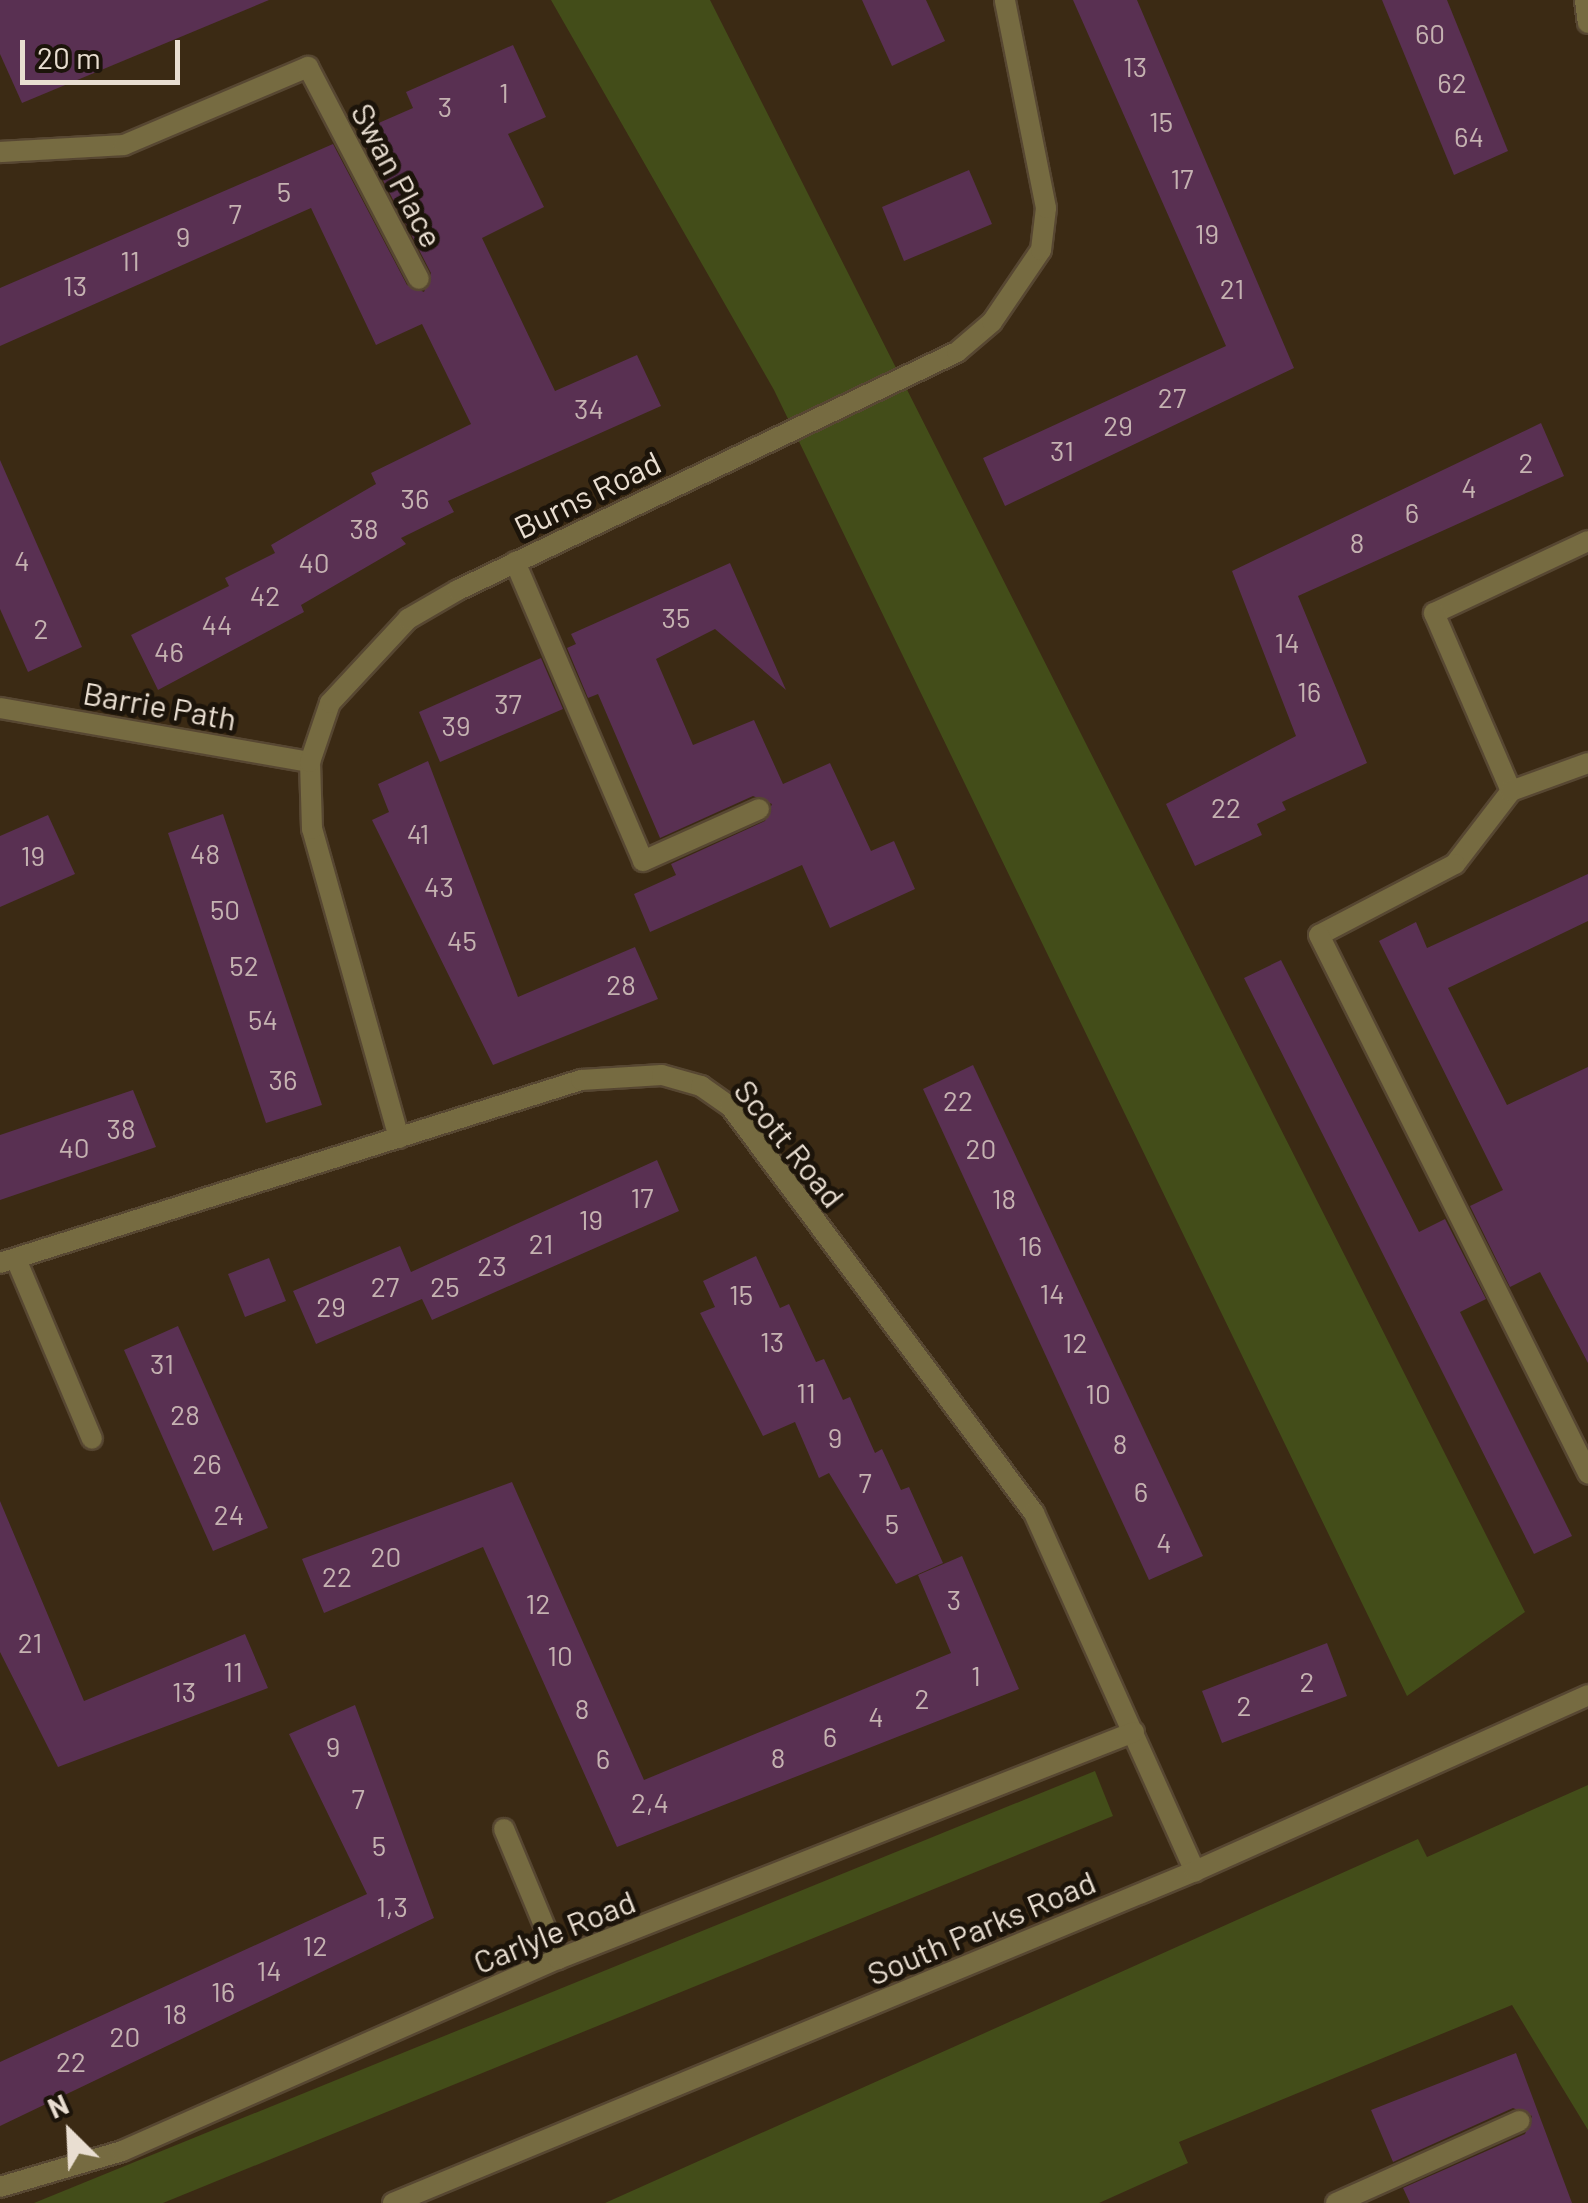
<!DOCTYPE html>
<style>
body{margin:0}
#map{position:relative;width:1588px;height:2203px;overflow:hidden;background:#3b2a14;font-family:Barlow,sans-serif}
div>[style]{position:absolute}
.green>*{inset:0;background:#434d19}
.building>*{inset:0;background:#593052}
.roads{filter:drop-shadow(2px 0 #574732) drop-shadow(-2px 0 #574732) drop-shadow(0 2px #574732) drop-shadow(0 -2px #574732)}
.service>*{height:20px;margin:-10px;padding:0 10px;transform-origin:10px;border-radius:10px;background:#766b41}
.minor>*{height:20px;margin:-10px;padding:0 10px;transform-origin:10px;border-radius:10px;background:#766b41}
.tertiary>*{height:20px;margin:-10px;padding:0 10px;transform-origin:10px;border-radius:10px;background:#766b41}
span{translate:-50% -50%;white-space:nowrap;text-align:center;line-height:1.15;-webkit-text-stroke:10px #1c140a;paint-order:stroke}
.number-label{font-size:28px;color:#c5b2b1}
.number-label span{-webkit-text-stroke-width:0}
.street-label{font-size:32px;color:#e9ded1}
.north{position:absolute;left:20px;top:2083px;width:100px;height:100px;-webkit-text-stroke:8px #1c140a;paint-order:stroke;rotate:336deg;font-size:28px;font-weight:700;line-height:40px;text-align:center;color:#e9ded1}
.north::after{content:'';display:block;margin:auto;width:35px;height:45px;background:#e9ded1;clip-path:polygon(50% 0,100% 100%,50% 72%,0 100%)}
.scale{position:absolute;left:20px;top:40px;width:160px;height:45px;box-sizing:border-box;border:5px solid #e9ded1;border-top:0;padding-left:12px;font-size:30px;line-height:35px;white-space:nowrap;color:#e9ded1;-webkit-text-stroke:8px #1c140a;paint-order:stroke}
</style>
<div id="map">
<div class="green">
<i style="clip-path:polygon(551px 0,710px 0,1525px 1612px,1407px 1696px,774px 390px)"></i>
<i style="clip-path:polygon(1095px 1771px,1113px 1816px,163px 2203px,34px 2203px)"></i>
<i style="clip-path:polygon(1588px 1785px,1588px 2130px,1512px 2005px,1179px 2142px,1188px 2163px,1099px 2203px,605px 2203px,1418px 1839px,1427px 1857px)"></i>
</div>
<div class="building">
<i style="clip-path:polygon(0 0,269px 0,22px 103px,0 54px)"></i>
<i style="clip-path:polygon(862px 0,926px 0,945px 41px,892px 66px)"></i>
<i style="clip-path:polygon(1073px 0,1137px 0,1294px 368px,1005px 506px,983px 458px,1226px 346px)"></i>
<i style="clip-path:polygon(1382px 0,1447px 0,1508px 151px,1454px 175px)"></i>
<i style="clip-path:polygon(513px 45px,546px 117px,508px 134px,544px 207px,482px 238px,555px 391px,637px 355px,661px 406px,448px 501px,454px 512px,401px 538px,406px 544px,301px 605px,304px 612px,158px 690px,131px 635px,229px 586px,225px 578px,275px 553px,271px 545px,376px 484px,371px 473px,471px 424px,422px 324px,376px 345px,311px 208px,0 346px,0 288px,333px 144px,407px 285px,424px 292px,431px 273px,358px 132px,413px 108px,406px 92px)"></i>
<i style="clip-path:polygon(969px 170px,992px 224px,904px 261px,882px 207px)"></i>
<i style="clip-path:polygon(1541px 423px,1564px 476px,1298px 596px,1367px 763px,1282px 802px,1286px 810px,1257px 824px,1262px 835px,1195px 866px,1166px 804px,1296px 736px,1232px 571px)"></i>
<i style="clip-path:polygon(0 460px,82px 647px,28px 672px,0 609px)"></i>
<i style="clip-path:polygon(730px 563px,786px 690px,715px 629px,656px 659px,693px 745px,754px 720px,783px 784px,830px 763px,871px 851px,894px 841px,915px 889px,830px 928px,802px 865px,650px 932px,634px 894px,676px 875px,671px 864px,765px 821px,772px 804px,753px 796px,660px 838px,598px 694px,588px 698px,567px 648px,576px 644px,571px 634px)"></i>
<i style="clip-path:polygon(541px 658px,563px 709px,440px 762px,419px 712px)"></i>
<i style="clip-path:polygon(428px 761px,518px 997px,635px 947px,658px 999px,493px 1065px,372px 820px,389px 812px,378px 784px)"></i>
<i style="clip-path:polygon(223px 814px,322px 1105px,266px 1123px,168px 833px)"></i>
<i style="clip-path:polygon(48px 815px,75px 874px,0 907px,0 836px)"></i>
<i style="clip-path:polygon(1588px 874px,1588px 921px,1448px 988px,1507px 1105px,1588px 1067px,1588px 1363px,1540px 1272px,1510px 1287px,1470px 1206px,1503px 1190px,1379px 941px,1416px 922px,1427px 948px)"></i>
<i style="clip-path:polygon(1281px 960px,1419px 1232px,1445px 1219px,1486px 1299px,1460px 1312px,1572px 1536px,1534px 1554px,1244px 978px)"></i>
<i style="clip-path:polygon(973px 1065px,1203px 1556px,1149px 1580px,923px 1089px)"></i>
<i style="clip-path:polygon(133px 1090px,156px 1147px,0 1200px,0 1135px)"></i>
<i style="clip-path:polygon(657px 1160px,679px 1211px,432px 1320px,422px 1299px,316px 1344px,293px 1291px,400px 1246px,411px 1272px)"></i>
<i style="clip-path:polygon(756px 1256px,780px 1308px,789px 1304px,816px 1362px,824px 1359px,843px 1400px,850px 1397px,875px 1453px,882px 1449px,901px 1490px,909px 1487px,943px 1563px,896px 1584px,829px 1473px,819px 1478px,795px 1422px,763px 1436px,700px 1313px,715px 1307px,703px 1281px)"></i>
<i style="clip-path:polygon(269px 1258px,286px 1301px,245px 1317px,228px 1274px)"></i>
<i style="clip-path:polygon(178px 1326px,268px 1528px,213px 1551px,124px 1350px)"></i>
<i style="clip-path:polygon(512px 1482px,644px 1780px,951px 1653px,918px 1575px,962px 1556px,1019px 1689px,617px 1847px,483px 1547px,324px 1613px,302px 1559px)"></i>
<i style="clip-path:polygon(0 1501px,84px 1701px,245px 1634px,268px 1688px,58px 1767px,0 1652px)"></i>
<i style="clip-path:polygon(1327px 1643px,1347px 1696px,1222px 1743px,1202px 1691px)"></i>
<i style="clip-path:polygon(355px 1705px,434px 1918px,0 2126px,0 2062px,367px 1894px,289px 1734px)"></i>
<i style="clip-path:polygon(1516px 2053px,1572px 2203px,1410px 2203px,1403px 2188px,1525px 2134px,1532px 2116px,1513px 2108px,1393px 2162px,1371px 2110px)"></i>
</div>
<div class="roads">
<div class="service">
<i style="left:515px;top:562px;width:325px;rotate:66.8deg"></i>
<i style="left:643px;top:861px;width:127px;rotate:-24.1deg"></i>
<i style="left:0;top:708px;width:315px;rotate:9.9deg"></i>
<i style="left:1511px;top:791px;width:92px;rotate:127.5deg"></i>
<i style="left:1455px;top:864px;width:153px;rotate:152.4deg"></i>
<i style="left:1319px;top:935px;width:602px;rotate:63.43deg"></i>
<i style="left:1336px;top:2203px;width:201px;rotate:-24.1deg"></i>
</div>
<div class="minor">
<i style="left:0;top:152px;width:124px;rotate:-3.2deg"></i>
<i style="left:124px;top:145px;width:200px;rotate:-23deg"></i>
<i style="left:308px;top:67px;width:239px;rotate:62.4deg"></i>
<i style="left:1588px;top:541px;width:170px;rotate:154.9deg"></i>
<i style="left:1434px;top:613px;width:194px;rotate:66.6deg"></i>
<i style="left:1511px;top:791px;width:82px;rotate:-20deg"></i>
<i style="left:399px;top:1138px;width:321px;rotate:-105.7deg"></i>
<i style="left:312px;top:829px;width:67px;rotate:-91.7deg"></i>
<i style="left:310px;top:762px;width:62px;rotate:-71.3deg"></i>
<i style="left:330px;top:703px;width:115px;rotate:-47.1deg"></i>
<i style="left:408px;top:619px;width:58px;rotate:-30.1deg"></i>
<i style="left:458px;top:590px;width:553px;rotate:-25.5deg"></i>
<i style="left:957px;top:352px;width:46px;rotate:-40.6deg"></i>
<i style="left:992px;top:322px;width:87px;rotate:-55.8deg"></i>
<i style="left:1041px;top:250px;width:42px;rotate:-83.2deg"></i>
<i style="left:1046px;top:208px;width:212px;rotate:-101.2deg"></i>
<i style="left:16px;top:1259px;width:195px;rotate:67.1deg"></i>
<i style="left:0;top:1263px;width:609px;rotate:-17.48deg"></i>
<i style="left:581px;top:1080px;width:81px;rotate:-3.5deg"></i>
<i style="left:662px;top:1075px;width:41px;rotate:15.8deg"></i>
<i style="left:701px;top:1086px;width:35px;rotate:35deg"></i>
<i style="left:730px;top:1106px;width:508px;rotate:53.24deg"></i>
<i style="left:1034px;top:1513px;width:393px;rotate:65.8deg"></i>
<i style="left:504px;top:1829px;width:141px;rotate:67.4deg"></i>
<i style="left:0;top:2187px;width:127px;rotate:-16.4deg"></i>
<i style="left:122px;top:2151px;width:476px;rotate:-23.8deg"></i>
<i style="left:558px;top:1959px;width:619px;rotate:-21.51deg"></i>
</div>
<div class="tertiary">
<i style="left:1585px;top:0;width:23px;rotate:83deg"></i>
<i style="left:393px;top:2203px;width:868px;rotate:-22.49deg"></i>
<i style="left:1195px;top:1871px;width:431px;rotate:-24.1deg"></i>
</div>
</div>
<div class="number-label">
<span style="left:1430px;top:33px">60</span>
<span style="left:1135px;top:66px">13</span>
<span style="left:1452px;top:82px">62</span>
<span style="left:504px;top:92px">1</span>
<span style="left:445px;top:106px">3</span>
<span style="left:1161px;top:121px">15</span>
<span style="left:1469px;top:136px">64</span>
<span style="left:1182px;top:178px">17</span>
<span style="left:284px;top:191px">5</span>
<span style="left:235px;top:213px">7</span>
<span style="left:1207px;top:233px">19</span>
<span style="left:183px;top:236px">9</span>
<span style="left:130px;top:260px">11</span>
<span style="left:75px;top:285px">13</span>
<span style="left:1232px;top:288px">21</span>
<span style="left:1172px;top:397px">27</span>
<span style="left:589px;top:408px">34</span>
<span style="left:1118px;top:425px">29</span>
<span style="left:1062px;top:450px">31</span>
<span style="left:1526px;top:462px">2</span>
<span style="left:1469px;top:487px">4</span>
<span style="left:415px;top:498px">36</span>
<span style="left:1412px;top:512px">6</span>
<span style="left:364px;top:528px">38</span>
<span style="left:1357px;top:542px">8</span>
<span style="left:22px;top:560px">4</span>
<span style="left:314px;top:562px">40</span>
<span style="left:265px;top:595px">42</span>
<span style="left:676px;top:617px">35</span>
<span style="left:217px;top:624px">44</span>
<span style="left:41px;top:628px">2</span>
<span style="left:1287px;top:642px">14</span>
<span style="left:169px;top:651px">46</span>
<span style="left:1309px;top:691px">16</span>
<span style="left:508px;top:703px">37</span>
<span style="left:456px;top:725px">39</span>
<span style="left:1226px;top:807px">22</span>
<span style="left:418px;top:833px">41</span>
<span style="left:205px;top:853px">48</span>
<span style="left:33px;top:855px">19</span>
<span style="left:439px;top:886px">43</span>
<span style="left:225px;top:909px">50</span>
<span style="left:462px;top:940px">45</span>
<span style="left:244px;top:965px">52</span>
<span style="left:621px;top:984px">28</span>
<span style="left:263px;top:1019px">54</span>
<span style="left:283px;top:1079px">36</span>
<span style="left:958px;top:1100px">22</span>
<span style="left:121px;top:1128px">38</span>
<span style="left:74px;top:1147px">40</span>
<span style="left:981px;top:1148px">20</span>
<span style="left:642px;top:1197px">17</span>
<span style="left:1004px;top:1198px">18</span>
<span style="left:591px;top:1219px">19</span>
<span style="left:541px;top:1243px">21</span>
<span style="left:1030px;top:1245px">16</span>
<span style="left:492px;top:1265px">23</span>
<span style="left:385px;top:1286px">27</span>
<span style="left:445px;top:1286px">25</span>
<span style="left:1052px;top:1293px">14</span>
<span style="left:741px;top:1294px">15</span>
<span style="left:331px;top:1306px">29</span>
<span style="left:772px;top:1341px">13</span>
<span style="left:1075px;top:1342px">12</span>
<span style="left:162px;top:1363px">31</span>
<span style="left:806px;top:1392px">11</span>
<span style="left:1098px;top:1393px">10</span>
<span style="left:185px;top:1414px">28</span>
<span style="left:835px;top:1437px">9</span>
<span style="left:1120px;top:1443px">8</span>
<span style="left:207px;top:1463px">26</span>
<span style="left:865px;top:1482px">7</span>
<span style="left:1141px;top:1491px">6</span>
<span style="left:229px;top:1514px">24</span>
<span style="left:892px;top:1523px">5</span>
<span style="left:1164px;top:1542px">4</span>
<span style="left:386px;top:1556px">20</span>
<span style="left:337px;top:1576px">22</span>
<span style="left:954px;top:1599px">3</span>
<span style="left:538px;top:1603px">12</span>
<span style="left:30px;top:1642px">21</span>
<span style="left:560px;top:1655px">10</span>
<span style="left:233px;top:1671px">11</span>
<span style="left:976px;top:1675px">1</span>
<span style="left:1307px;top:1681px">2</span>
<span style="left:184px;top:1691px">13</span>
<span style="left:922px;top:1698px">2</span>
<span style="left:1244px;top:1705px">2</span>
<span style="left:582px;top:1708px">8</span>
<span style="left:876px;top:1716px">4</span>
<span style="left:830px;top:1736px">6</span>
<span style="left:333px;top:1746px">9</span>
<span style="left:778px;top:1757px">8</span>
<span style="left:603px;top:1758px">6</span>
<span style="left:358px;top:1798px">7</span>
<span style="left:650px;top:1802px">2,4</span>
<span style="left:379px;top:1845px">5</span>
<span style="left:392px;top:1906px">1,3</span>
<span style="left:315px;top:1945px">12</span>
<span style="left:269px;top:1970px">14</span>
<span style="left:223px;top:1991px">16</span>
<span style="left:175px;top:2013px">18</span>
<span style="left:125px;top:2036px">20</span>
<span style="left:71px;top:2061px">22</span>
</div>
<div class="street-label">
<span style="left:398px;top:175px;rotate:62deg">Swan Place</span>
<span style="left:587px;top:494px;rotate:-26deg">Burns Road</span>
<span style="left:160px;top:705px;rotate:10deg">Barrie Path</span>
<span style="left:790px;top:1143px;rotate:51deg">Scott Road</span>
<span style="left:981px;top:1927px;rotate:-23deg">South Parks Road</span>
<span style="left:554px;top:1931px;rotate:-22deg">Carlyle Road</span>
</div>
<div class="north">N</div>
<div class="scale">20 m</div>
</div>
